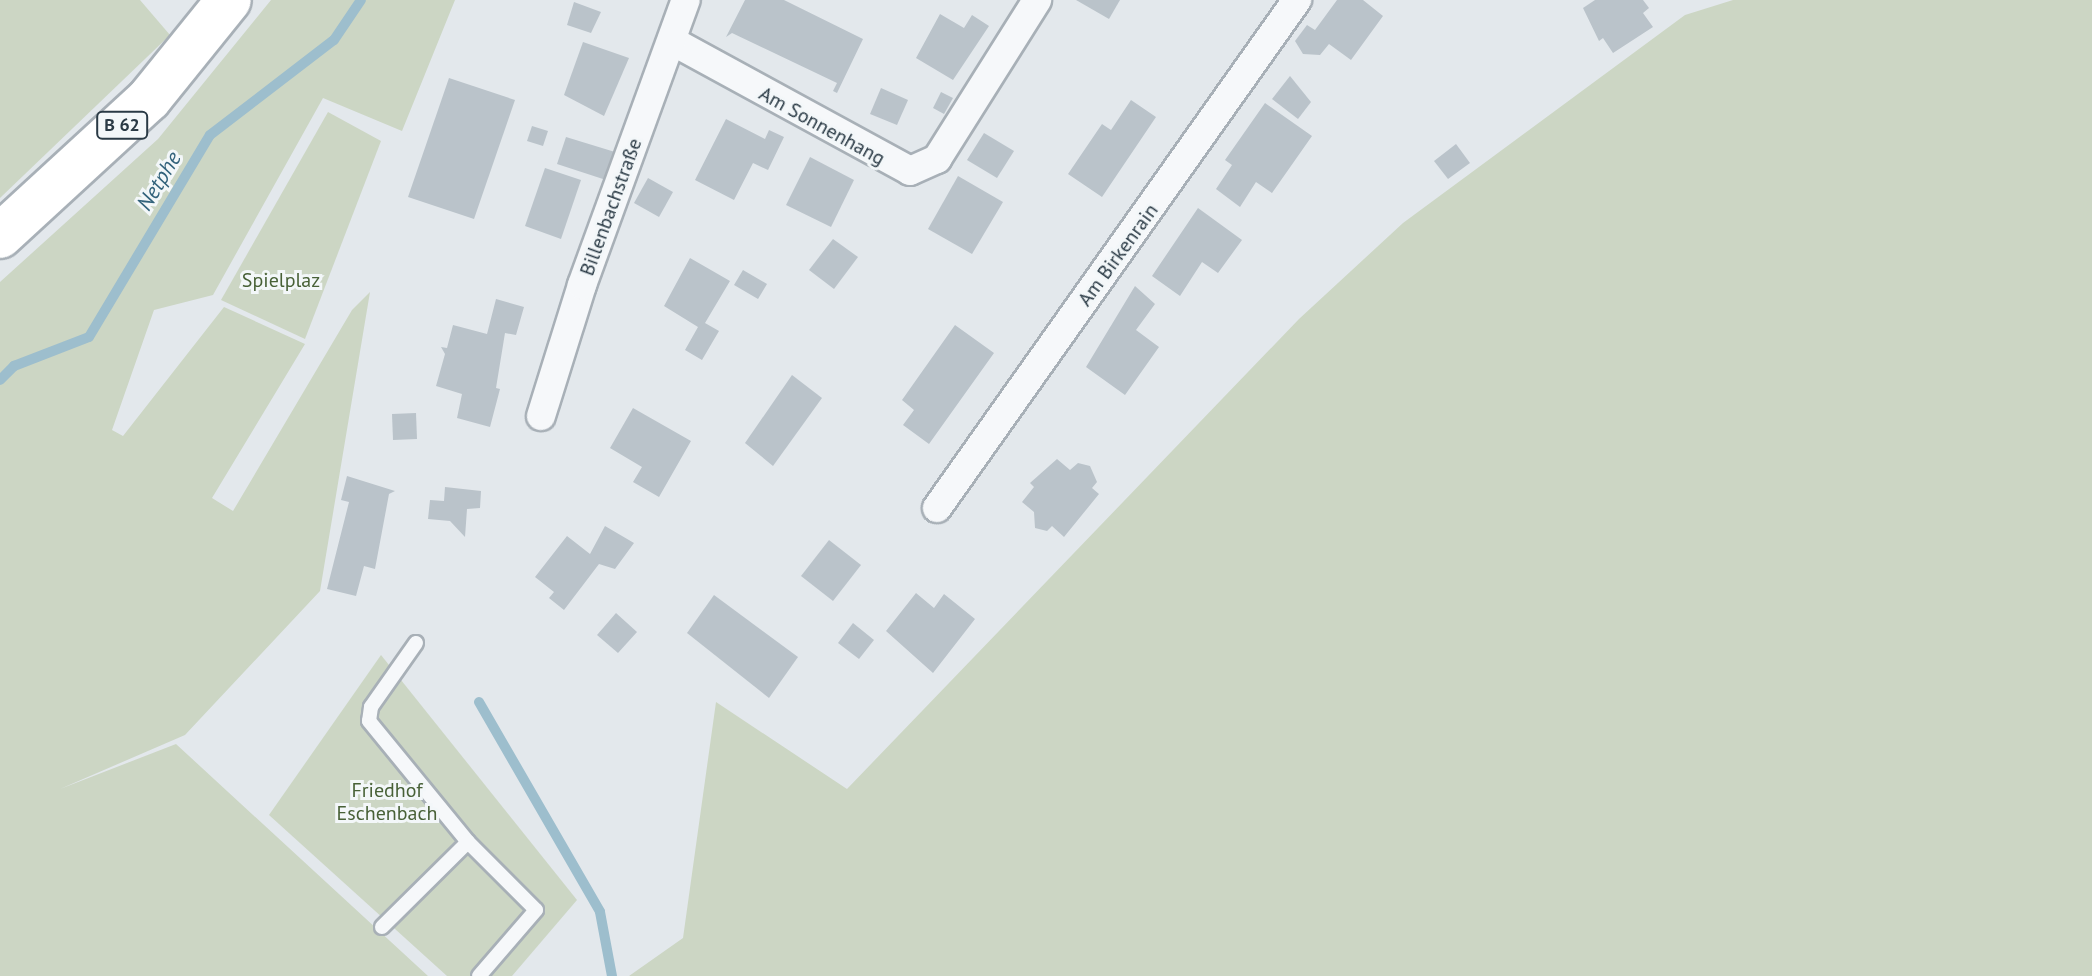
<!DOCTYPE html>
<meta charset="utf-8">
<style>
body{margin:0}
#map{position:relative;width:2092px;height:976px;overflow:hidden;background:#e3e8ec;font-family:"PT Sans",sans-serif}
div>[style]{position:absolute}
.green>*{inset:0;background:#ccd6c4}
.stream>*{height:10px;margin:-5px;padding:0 5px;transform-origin:5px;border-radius:5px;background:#9dbecd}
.building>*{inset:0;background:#bac3ca}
.roads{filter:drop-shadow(2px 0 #a8b0b7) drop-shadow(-2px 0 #a8b0b7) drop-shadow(0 2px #a8b0b7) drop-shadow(0 -2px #a8b0b7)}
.service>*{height:14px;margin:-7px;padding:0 7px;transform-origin:7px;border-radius:7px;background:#f6f8fa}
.minor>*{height:28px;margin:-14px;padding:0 14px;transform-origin:14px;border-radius:14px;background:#f6f8fa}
.primary>*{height:44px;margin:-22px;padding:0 22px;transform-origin:22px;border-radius:22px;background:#fff}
span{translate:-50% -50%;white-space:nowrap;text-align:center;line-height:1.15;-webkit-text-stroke:6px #f3f7f9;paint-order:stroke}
.shield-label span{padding:2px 6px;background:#f3f7f9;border:2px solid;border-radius:6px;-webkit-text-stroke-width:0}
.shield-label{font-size:18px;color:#2a3a45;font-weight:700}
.street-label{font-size:20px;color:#2a3a45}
.park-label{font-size:20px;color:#486137}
.water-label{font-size:22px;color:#32627b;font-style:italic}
</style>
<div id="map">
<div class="green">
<i style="clip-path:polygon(0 0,140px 0,170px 35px,0 198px)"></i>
<i style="clip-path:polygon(271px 0,455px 0,402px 131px,323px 98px,213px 295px,154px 310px,112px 430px,123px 436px,224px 307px,305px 344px,212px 498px,233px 511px,352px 310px,370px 292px,320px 591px,185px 735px,60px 789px,176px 744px,428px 976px,0 976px,0 282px,158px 139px)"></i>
<i style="clip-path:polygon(1733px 0,2092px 0,2092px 976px,629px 976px,683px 938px,716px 702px,847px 789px,1299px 319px,1403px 223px,1685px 15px)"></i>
<i style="clip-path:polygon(328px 112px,381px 141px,305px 339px,221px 300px)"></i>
<i style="clip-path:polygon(381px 655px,577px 900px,512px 976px,447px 976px,269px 815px)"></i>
</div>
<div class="stream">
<i style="left:0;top:380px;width:20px;rotate:-45deg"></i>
<i style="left:14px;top:366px;width:80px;rotate:-21.1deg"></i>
<i style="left:89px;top:337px;width:235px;rotate:-59.1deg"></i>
<i style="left:210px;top:135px;width:156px;rotate:-37.5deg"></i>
<i style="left:334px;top:40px;width:48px;rotate:-56deg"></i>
<i style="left:479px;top:702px;width:242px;rotate:60deg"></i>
<i style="left:600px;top:912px;width:65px;rotate:79.4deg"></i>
</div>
<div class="building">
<i style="clip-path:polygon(745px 0,784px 0,863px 39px,837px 93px,833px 91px,837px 83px,732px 33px,726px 37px)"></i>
<i style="clip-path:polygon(1076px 0,1120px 0,1109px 19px)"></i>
<i style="clip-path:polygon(1337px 0,1363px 0,1383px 16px,1351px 60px,1329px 44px,1320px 55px,1303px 54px,1295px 41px,1307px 25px,1315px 30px)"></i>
<i style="clip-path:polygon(1595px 0,1643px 0,1649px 8px,1643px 13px,1653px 27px,1613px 53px,1603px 38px,1599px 41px,1583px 8px)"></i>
<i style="clip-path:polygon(574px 2px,601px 12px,591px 33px,567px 25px)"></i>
<i style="clip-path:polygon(940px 14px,964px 28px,972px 15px,989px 26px,953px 80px,916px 58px)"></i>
<i style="clip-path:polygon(583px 42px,629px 58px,604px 116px,564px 95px)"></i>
<i style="clip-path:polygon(1290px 76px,1311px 102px,1298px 119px,1272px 99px)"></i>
<i style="clip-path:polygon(449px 78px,515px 100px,474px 219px,408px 197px)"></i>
<i style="clip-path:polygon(881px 88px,908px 100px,897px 125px,870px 114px)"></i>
<i style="clip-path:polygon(941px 92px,953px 98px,944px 114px,933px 108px)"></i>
<i style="clip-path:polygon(1131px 100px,1156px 117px,1102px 197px,1068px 174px,1102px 124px,1111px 130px)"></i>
<i style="clip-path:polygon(1265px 103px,1312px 136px,1272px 193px,1256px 182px,1240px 207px,1216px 189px,1232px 165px,1225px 160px)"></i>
<i style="clip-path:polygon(726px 119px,765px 139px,769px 130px,784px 137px,768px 170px,753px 163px,734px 200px,695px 180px)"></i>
<i style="clip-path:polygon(532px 126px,548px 131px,543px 146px,527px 141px)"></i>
<i style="clip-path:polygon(984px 133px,1014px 151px,997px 178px,967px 160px)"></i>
<i style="clip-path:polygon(566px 137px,615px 152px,606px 180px,557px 164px)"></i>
<i style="clip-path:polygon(1456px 144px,1470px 163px,1448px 179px,1434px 161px)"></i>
<i style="clip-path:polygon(810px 157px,854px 180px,831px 227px,786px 205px)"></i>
<i style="clip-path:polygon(545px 168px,581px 180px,561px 239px,525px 226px)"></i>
<i style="clip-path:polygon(958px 176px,1003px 202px,972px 254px,928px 229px)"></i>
<i style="clip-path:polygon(648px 178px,673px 192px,659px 217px,634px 203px)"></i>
<i style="clip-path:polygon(1198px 208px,1242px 240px,1218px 273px,1202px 262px,1180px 296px,1152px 276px)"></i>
<i style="clip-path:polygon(833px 239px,858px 257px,834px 289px,809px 270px)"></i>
<i style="clip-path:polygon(690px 258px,730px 281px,705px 323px,719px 331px,702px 360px,685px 350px,698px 327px,664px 306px)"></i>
<i style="clip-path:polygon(743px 270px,767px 284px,758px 299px,734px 285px)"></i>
<i style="clip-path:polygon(1135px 286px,1155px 304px,1136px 330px,1159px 347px,1125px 395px,1086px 367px)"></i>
<i style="clip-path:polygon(496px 299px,524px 307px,516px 335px,505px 333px,496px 388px,500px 389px,490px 427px,457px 418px,462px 394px,436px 386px,445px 354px,441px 347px,447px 348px,453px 325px,487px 334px)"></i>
<i style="clip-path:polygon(955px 325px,994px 353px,929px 444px,903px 425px,914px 410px,902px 400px)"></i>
<i style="clip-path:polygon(792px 375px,822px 398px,773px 466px,745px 443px)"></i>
<i style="clip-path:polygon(633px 408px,691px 441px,659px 497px,633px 482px,642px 467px,610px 448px)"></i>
<i style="clip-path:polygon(416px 413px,417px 439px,393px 440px,392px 414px)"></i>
<i style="clip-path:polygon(1057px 459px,1070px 470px,1078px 463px,1090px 466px,1097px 482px,1092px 488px,1099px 494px,1064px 537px,1052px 526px,1047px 531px,1035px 528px,1034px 512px,1022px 502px,1034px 487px,1030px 483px)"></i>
<i style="clip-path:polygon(347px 476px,395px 491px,389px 494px,375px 569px,364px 566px,356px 596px,327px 589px,349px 502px,341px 500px)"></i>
<i style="clip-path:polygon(445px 487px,481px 491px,480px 508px,467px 509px,465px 537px,450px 521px,428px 519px,430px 500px,444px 501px)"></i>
<i style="clip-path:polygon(605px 526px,634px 543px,615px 569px,599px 564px,564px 610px,549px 598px,554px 592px,535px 577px,567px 536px,590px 554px)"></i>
<i style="clip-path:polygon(829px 540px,861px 565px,833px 601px,801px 576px)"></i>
<i style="clip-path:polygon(916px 593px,934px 608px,944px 594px,975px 619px,933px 673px,886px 631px)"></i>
<i style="clip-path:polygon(714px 595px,798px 657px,769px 698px,687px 633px)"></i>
<i style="clip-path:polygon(616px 613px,637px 632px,618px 653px,597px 635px)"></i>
<i style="clip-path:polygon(853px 623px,874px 640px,859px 659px,838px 643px)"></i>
</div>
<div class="roads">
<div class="service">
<i style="left:416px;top:643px;width:78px;rotate:125.1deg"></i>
<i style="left:371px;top:707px;width:14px;rotate:98deg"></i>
<i style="left:369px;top:721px;width:156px;rotate:50.7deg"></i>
<i style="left:468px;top:842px;width:96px;rotate:45deg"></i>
<i style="left:536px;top:910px;width:87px;rotate:130.8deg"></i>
<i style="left:382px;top:927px;width:121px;rotate:-44.7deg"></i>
</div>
<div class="minor">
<i style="left:672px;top:41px;width:271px;rotate:28.6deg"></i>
<i style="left:910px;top:171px;width:30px;rotate:-24deg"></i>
<i style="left:937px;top:159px;width:188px;rotate:-57.8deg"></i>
<i style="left:541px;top:416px;width:137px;rotate:-72.6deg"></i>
<i style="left:582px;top:285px;width:303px;rotate:-70deg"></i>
<i style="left:937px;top:508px;width:623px;rotate:-54.68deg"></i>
</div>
<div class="primary">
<i style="left:0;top:236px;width:202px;rotate:-42.6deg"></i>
<i style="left:149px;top:99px;width:127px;rotate:-51.1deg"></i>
</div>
</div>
<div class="shield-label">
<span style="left:122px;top:125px">B 62</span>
</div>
<div class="street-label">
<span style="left:822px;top:126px;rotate:29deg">Am Sonnenhang</span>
<span style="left:611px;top:207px;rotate:-70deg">Billenbachstraße</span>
<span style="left:1118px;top:255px;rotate:-54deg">Am Birkenrain</span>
</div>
<div class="park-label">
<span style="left:281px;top:280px">Spielplaz</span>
<span style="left:387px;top:802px">Friedhof<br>Eschenbach</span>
</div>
<div class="water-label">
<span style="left:159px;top:181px;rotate:-59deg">Netphe</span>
</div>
</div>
